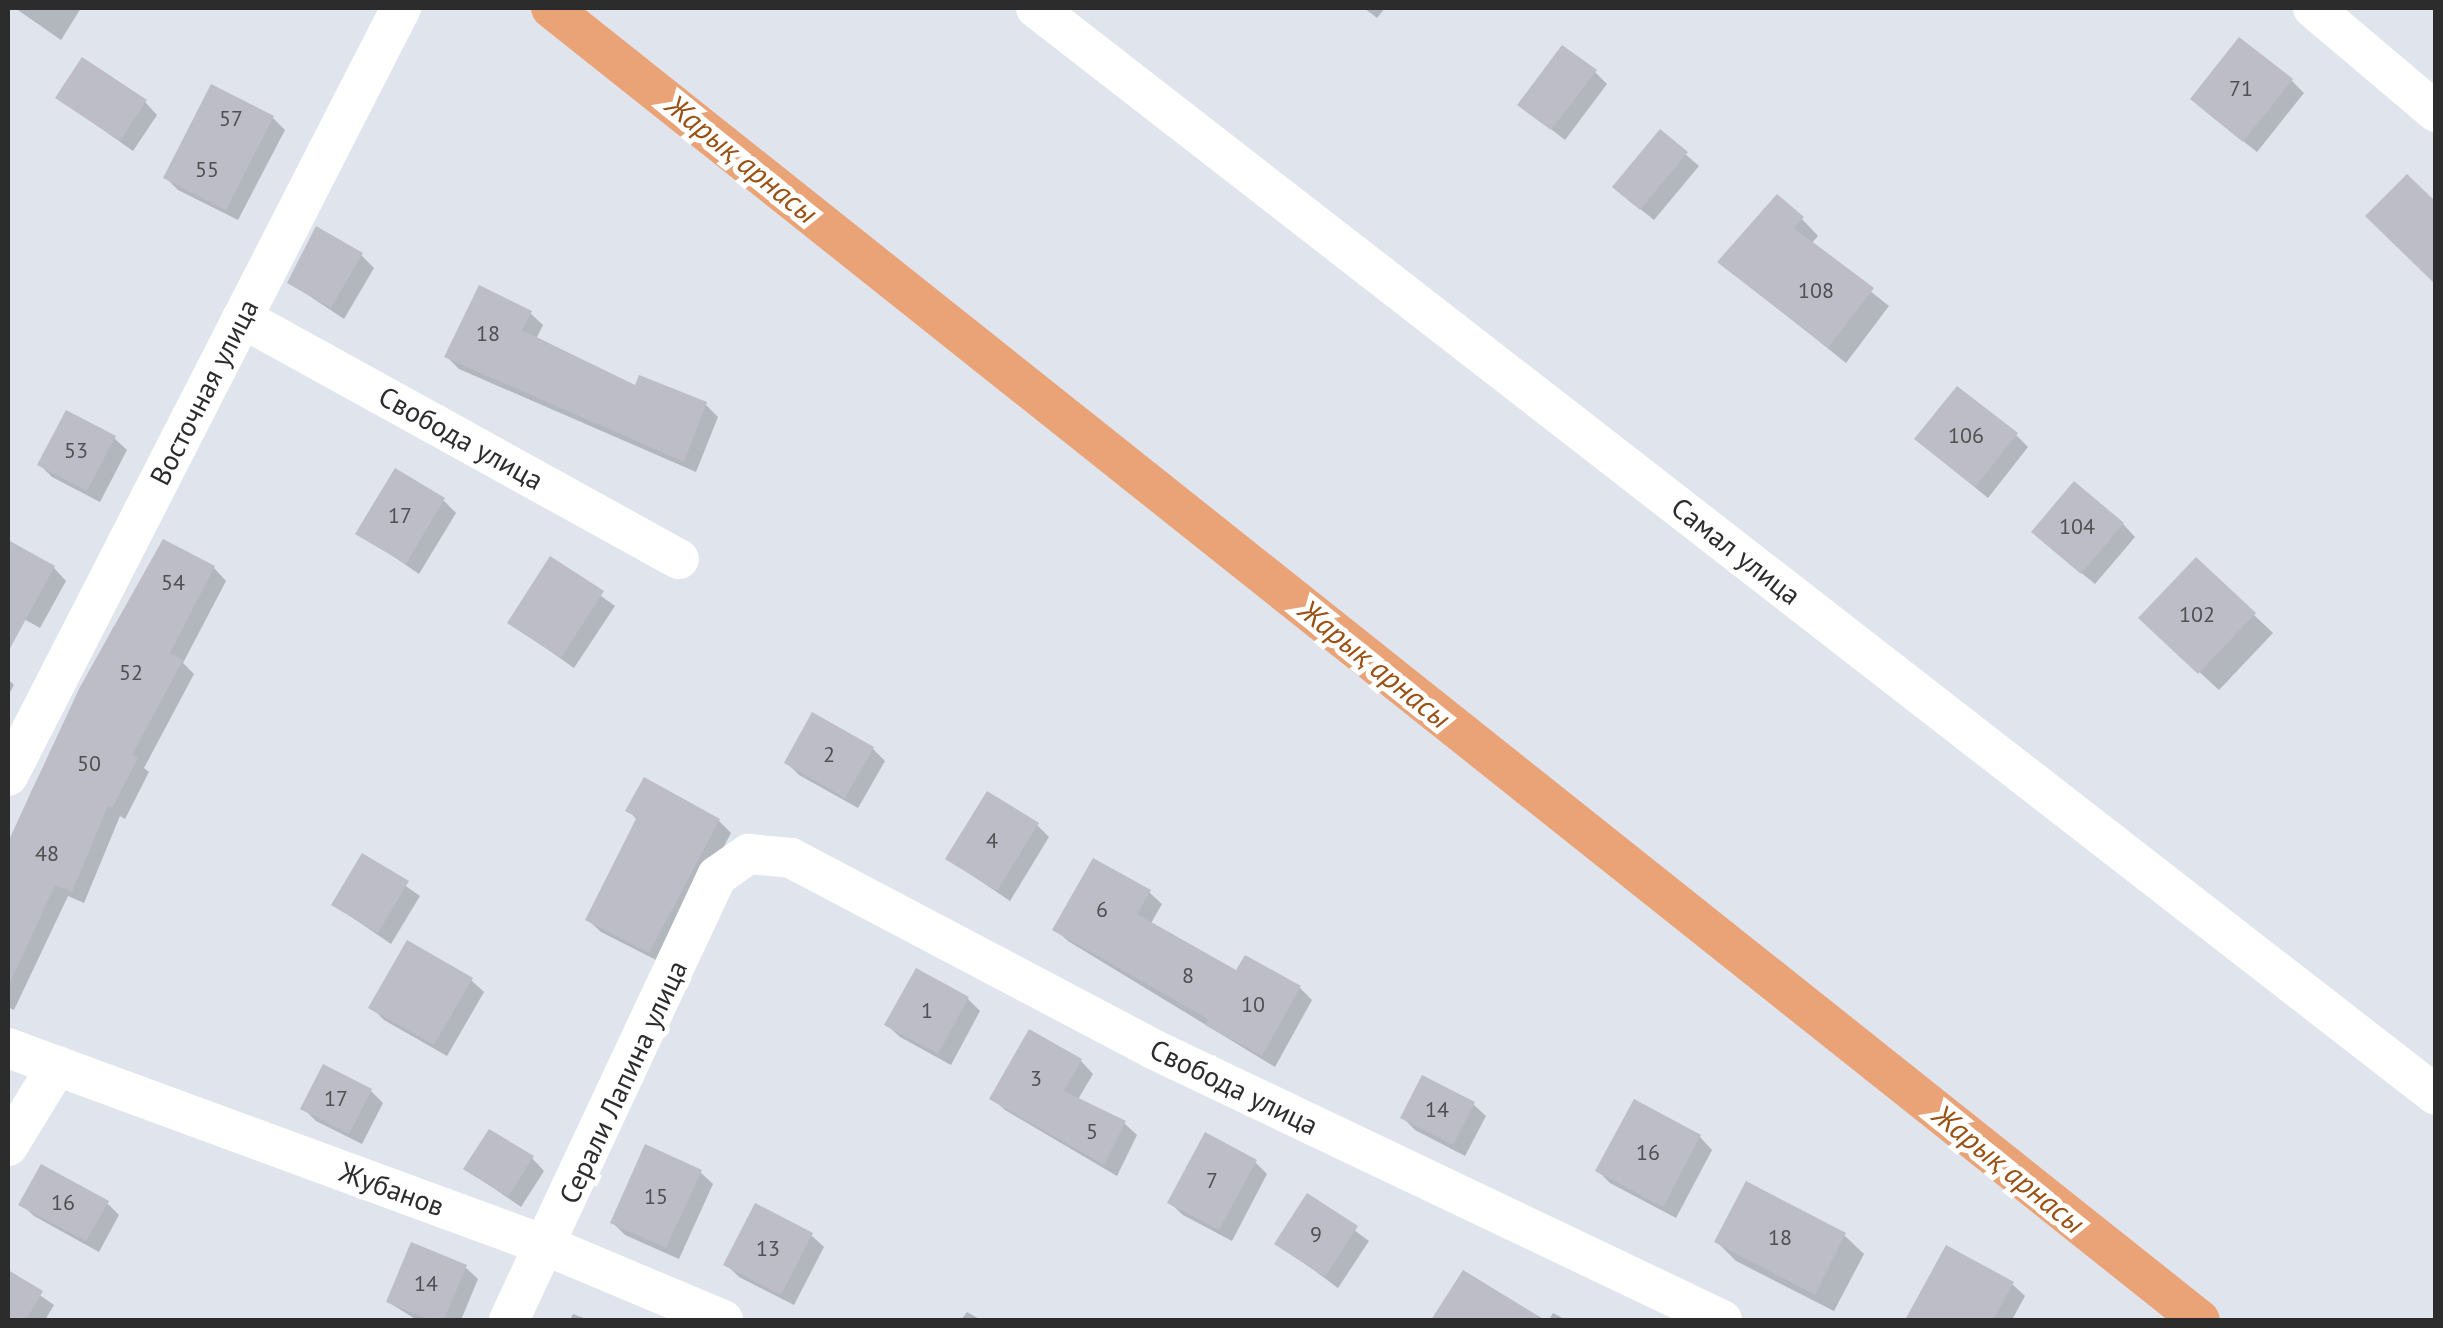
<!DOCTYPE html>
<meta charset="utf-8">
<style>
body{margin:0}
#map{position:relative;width:2443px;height:1328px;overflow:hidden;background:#dfe4ed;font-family:"PT Sans",sans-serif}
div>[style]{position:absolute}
.shadow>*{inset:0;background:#0003}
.canal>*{height:40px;margin:-20px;padding:0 20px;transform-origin:20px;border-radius:20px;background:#eaa377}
.building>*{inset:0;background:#bcbdc6}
.street>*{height:40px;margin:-20px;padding:0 20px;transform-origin:20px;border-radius:20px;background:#fff}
span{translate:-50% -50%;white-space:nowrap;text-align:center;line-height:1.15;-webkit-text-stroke:10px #fff;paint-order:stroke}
.number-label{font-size:22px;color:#505052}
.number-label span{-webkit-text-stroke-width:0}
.street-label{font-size:28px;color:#2c2c2c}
.water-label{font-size:30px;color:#9a5113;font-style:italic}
.frame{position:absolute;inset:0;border:10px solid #2c2c2c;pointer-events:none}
</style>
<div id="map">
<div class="shadow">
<i style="clip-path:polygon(15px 8px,81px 8px,61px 40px)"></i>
<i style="clip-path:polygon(1364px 8px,1385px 8px,1377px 18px)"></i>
<i style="clip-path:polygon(1595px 72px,1607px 84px,1565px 140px,1520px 105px)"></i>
<i style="clip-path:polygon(2291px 80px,2304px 93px,2257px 152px,2205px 111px)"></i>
<i style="clip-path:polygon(58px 98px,145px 102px,157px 115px,133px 151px)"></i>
<i style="clip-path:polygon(273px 118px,285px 130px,238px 220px,178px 190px,166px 178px)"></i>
<i style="clip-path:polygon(1661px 133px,1699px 166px,1654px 220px,1628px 199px)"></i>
<i style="clip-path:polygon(1802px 219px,1818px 236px,1811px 244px,1889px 306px,1846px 363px,1720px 262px)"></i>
<i style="clip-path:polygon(361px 255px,374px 268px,344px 319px,290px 283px)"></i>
<i style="clip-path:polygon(530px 313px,543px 325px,536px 339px,636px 389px,706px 405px,718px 417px,696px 472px,459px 369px,447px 357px)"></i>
<i style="clip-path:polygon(2016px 435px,2028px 447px,1988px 498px,1930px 451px)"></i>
<i style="clip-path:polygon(114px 438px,127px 450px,100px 502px,52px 477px,40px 465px)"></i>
<i style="clip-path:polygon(443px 500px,456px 513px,419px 574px,359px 533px)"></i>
<i style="clip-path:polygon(2123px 524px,2135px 537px,2095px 584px,2046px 544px)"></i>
<i style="clip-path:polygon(8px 543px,54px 568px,66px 581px,40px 628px,8px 610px)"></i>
<i style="clip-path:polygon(551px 560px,615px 606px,574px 668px,510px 623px)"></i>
<i style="clip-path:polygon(2196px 560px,2273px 633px,2219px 690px,2160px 636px)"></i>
<i style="clip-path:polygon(214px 568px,226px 581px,183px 663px,194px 674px,144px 768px,149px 772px,125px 819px,120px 816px,84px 903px,68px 896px,14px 1010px,8px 1007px,8px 845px,31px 792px,114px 626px)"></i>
<i style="clip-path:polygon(8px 679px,14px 685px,8px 696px)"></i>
<i style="clip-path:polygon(873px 749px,885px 761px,858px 808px,799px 775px,787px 763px)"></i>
<i style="clip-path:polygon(628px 810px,719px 821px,731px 833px,662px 963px,601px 932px,588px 920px,638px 821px)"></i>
<i style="clip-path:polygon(1037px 825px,1049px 837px,1010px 901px,948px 859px)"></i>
<i style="clip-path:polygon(363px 856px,420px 896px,391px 944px,334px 905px)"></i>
<i style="clip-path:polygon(1149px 892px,1162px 904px,1150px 925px,1237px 974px,1300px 988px,1312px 1000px,1275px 1067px,1068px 941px,1055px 929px)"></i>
<i style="clip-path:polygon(471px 980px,484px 992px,447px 1056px,384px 1020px,371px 1007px)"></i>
<i style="clip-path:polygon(968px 999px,980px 1011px,951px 1065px,900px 1037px,887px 1025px)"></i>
<i style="clip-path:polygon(1030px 1032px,1081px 1061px,1093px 1074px,1077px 1101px,1124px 1123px,1137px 1135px,1117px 1176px,1005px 1110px,992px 1098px)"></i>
<i style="clip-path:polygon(371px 1091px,383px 1103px,362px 1144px,316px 1121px,303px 1108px)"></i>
<i style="clip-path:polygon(1473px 1104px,1486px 1116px,1465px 1156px,1415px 1130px,1403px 1118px)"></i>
<i style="clip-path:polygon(1700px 1137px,1712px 1150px,1676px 1218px,1610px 1183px,1598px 1171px)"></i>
<i style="clip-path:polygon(532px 1158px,544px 1171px,521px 1207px,466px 1169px)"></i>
<i style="clip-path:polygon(1255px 1162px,1267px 1174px,1232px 1241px,1183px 1215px,1170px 1203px)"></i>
<i style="clip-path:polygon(700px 1172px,713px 1184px,679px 1259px,625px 1235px,613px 1223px)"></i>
<i style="clip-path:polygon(1747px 1185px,1845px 1236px,1864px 1254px,1834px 1311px,1736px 1261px,1717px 1242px)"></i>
<i style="clip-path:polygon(1308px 1196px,1369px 1241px,1338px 1288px,1277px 1243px)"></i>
<i style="clip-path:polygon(107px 1203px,119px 1215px,99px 1252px,34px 1216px,21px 1204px)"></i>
<i style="clip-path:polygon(811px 1235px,824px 1247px,794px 1305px,739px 1277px,726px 1264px)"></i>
<i style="clip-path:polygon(465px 1267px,478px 1279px,461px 1320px,417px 1320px,388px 1302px)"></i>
<i style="clip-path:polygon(8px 1273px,54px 1305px,45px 1320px,8px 1320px)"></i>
<i style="clip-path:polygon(1464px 1274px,1540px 1320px,1434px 1320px)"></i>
<i style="clip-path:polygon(2012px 1284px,2025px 1296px,2012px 1320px,1914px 1320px,1910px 1317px)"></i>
<i style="clip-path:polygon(967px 1312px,981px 1320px,961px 1320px)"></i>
<i style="clip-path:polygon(1553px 1313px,1566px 1320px,1549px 1320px)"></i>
<i style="clip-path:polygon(573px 1314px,589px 1320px,570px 1320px)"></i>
</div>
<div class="canal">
<i style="left:551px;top:8px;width:2107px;rotate:38.51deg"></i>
</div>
<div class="building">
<i style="clip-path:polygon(2239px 37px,2293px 79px,2243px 142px,2190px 99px)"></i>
<i style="clip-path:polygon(1562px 45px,1597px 70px,1551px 130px,1517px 105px)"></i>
<i style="clip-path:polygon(82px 57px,147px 100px,120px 141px,55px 98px)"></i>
<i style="clip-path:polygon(211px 84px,274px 116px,226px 210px,163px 178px)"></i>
<i style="clip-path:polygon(1660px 129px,1688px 152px,1640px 210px,1612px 187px)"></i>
<i style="clip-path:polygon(2407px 174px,2436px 202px,2436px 285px,2365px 216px)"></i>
<i style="clip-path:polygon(1777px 194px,1804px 217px,1794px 228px,1874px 288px,1828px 348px,1717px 262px)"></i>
<i style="clip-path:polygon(316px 226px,363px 253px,331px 308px,287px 283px)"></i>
<i style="clip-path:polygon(479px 285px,532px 311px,522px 330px,635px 385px,639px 375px,707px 402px,684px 462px,444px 357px)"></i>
<i style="clip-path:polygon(1957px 386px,2018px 433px,1975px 487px,1914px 439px)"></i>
<i style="clip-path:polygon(66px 410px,116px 436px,87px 491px,37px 465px)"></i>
<i style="clip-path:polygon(395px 468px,445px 498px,406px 564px,355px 534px)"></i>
<i style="clip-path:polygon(2074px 481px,2124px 523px,2081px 574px,2031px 532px)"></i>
<i style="clip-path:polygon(163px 539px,215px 566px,170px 653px,183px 660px,132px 755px,138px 758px,112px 808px,108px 806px,72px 892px,55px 885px,8px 987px,8px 842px,80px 687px)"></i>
<i style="clip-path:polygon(8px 540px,55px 566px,8px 652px)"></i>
<i style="clip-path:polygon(550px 556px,604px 591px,561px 658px,507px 623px)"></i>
<i style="clip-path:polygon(2196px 557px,2256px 613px,2198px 674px,2138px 618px)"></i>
<i style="clip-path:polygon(812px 712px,874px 747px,845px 798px,784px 763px)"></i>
<i style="clip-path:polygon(644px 777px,720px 819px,649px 953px,585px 920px,637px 817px,625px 811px)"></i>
<i style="clip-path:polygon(987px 791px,1039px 823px,997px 891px,945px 859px)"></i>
<i style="clip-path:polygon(362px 853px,409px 881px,378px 933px,331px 905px)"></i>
<i style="clip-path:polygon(1093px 858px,1151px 890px,1137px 914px,1236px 970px,1245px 955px,1301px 986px,1262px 1056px,1205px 1025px,1208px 1019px,1052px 930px)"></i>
<i style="clip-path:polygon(407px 940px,473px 978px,434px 1045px,368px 1008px)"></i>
<i style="clip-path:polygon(916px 968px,969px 997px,938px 1054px,884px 1025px)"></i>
<i style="clip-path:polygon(1029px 1029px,1082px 1059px,1064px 1091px,1126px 1121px,1104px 1165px,989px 1099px)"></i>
<i style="clip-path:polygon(323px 1064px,372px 1089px,349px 1134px,300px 1109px)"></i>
<i style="clip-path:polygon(1422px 1075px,1475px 1102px,1453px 1145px,1400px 1118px)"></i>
<i style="clip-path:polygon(1634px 1099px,1701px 1135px,1663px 1207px,1595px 1171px)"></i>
<i style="clip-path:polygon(489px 1129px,534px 1156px,508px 1197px,463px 1169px)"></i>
<i style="clip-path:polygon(1205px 1132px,1257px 1160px,1219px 1230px,1167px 1203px)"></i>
<i style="clip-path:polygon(645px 1144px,702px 1170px,666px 1248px,610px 1223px)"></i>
<i style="clip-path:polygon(41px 1164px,109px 1201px,86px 1241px,18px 1205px)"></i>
<i style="clip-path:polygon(1746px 1181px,1846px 1233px,1815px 1295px,1714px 1242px)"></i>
<i style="clip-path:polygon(1307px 1193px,1358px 1226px,1325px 1277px,1274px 1244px)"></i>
<i style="clip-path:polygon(755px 1203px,813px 1233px,781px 1295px,723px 1265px)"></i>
<i style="clip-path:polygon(411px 1242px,467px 1265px,444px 1320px,430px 1320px,386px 1302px)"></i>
<i style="clip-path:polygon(1946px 1245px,2014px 1282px,1993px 1320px,1905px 1320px)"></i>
<i style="clip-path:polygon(8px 1270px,43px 1291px,26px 1320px,8px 1320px)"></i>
<i style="clip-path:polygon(1463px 1270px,1545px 1320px,1431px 1320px)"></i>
</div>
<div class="street">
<i style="left:1036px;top:8px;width:1772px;rotate:37.83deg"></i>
<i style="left:2313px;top:8px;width:161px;rotate:40.2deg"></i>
<i style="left:242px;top:318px;width:499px;rotate:28.9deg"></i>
<i style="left:8px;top:776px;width:863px;rotate:-62.9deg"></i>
<i style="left:8px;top:1048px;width:574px;rotate:20.17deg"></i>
<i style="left:547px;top:1246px;width:191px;rotate:22.8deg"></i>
<i style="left:8px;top:1146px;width:94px;rotate:-58.5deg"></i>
<i style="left:509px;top:1320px;width:490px;rotate:-64.9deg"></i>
<i style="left:717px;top:876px;width:39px;rotate:-35deg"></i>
<i style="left:749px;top:854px;width:42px;rotate:5.4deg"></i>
<i style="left:791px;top:858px;width:412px;rotate:27.8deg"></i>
<i style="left:1155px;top:1050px;width:628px;rotate:25.46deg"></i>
</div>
<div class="number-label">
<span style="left:2241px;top:89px">71</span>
<span style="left:231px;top:119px">57</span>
<span style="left:207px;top:170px">55</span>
<span style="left:1816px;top:291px">108</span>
<span style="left:488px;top:334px">18</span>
<span style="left:1966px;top:436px">106</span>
<span style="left:76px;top:451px">53</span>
<span style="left:400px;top:516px">17</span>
<span style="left:2077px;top:527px">104</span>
<span style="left:173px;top:583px">54</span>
<span style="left:2197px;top:615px">102</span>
<span style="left:131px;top:673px">52</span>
<span style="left:829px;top:755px">2</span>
<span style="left:89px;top:764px">50</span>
<span style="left:992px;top:841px">4</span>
<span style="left:47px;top:854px">48</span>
<span style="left:1102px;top:910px">6</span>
<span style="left:1188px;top:976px">8</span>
<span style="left:1253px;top:1005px">10</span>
<span style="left:927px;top:1011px">1</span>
<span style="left:1036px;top:1079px">3</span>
<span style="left:336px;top:1099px">17</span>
<span style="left:1437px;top:1110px">14</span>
<span style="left:1092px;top:1132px">5</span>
<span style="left:1648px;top:1153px">16</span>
<span style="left:1212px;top:1181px">7</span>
<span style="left:656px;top:1197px">15</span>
<span style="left:63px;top:1203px">16</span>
<span style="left:1316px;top:1235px">9</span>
<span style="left:1780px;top:1238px">18</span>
<span style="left:768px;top:1249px">13</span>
<span style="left:426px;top:1284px">14</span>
</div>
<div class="street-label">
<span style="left:204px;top:392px;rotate:-63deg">Восточная улица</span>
<span style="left:461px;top:438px;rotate:29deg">Свобода улица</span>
<span style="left:1736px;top:551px;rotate:38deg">Самал улица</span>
<span style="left:623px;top:1082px;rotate:-65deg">Серали Лапина улица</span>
<span style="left:1234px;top:1087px;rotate:26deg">Свобода улица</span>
<span style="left:392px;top:1189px;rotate:20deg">Жубанов</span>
</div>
<div class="water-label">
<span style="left:742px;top:159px;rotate:39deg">Жарық арнасы</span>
<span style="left:1375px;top:664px;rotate:39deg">Жарық арнасы</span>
<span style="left:2009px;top:1169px;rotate:39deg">Жарық арнасы</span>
</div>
<div class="frame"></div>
</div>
